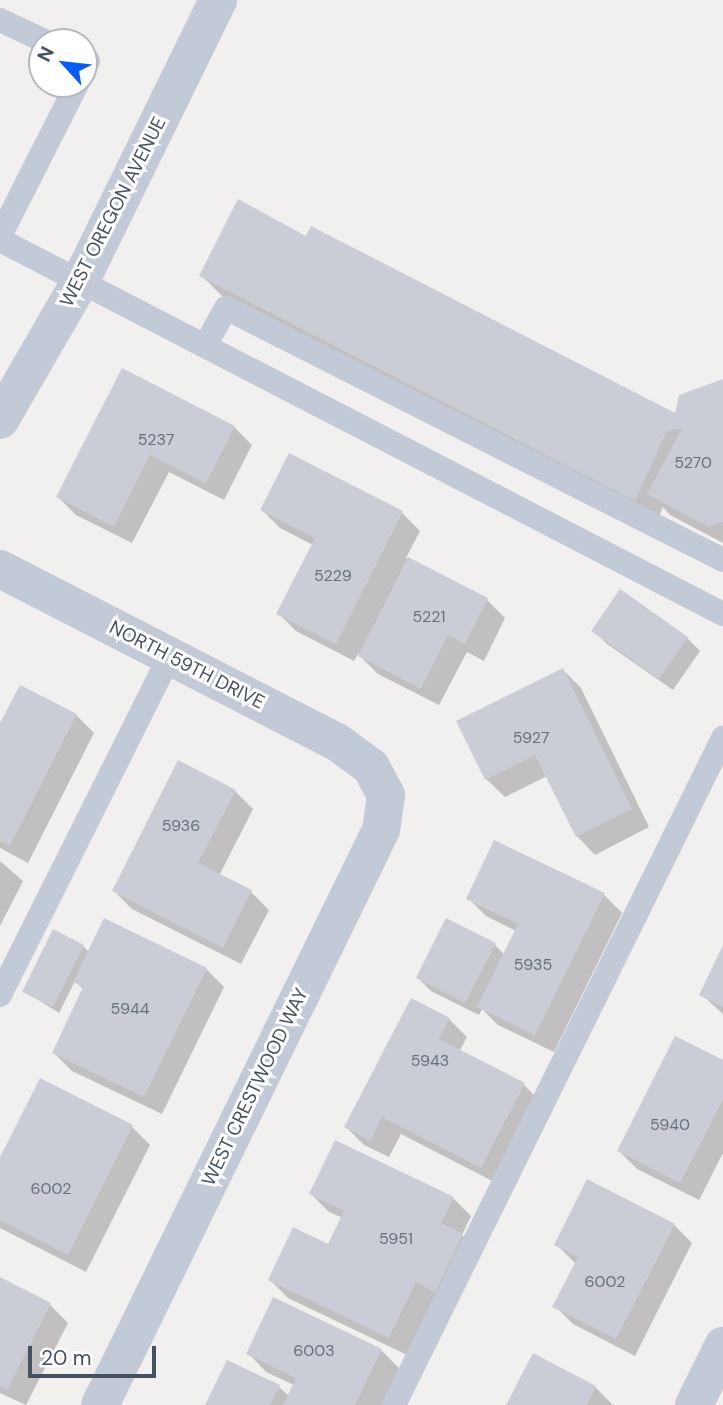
<!DOCTYPE html>
<style>
body{margin:0}
#map{position:relative;width:723px;height:1405px;overflow:hidden;background:#f2efef;font-family:"DM Sans",sans-serif}
div>[style]{position:absolute}
.shadow>*{inset:0;background:#0003}
.building>*{inset:0;background:#cacdd5}
.service>*{height:24px;margin:-12px;padding:0 12px;transform-origin:12px;border-radius:12px;background:#c1cad6}
.minor>*{height:38px;margin:-19px;padding:0 19px;transform-origin:19px;border-radius:19px;background:#c1cad6}
span{translate:-50% -50%;white-space:nowrap;text-align:center;line-height:1.15;-webkit-text-stroke:6px #fff;paint-order:stroke}
.number-label{font-size:16px;color:#66707c}
.number-label span{-webkit-text-stroke-width:0}
.street-label{font-size:19px;color:#45515f}
.north{position:absolute;left:28px;top:28px;width:70px;height:70px;box-sizing:border-box;background:#fff;border:2px solid #b5b9bf;border-radius:50%;rotate:297deg;font-size:19px;font-weight:700;line-height:28px;text-align:center;color:#45515f}
.north::after{content:'';display:block;margin:auto;width:24px;height:32px;background:#045df6;clip-path:polygon(50% 0,100% 100%,50% 72%,0 100%)}
.scale{position:absolute;left:28px;top:1346px;width:128px;height:32px;box-sizing:border-box;border:4px solid #45515f;border-top:0;padding-left:9px;font-size:21px;line-height:24px;white-space:nowrap;color:#45515f;-webkit-text-stroke:5px #fff;paint-order:stroke}
</style>
<div id="map">
<div class="shadow">
<i style="clip-path:polygon(307px 238px,676px 416px,723px 381px,723px 543px,670px 515px,663px 507px,657px 521px,223px 297px,201px 275px)"></i>
<i style="clip-path:polygon(123px 371px,234px 427px,252px 445px,224px 500px,169px 472px,132px 543px,76px 515px,58px 497px)"></i>
<i style="clip-path:polygon(262px 510px,402px 513px,420px 531px,406px 558px,487px 600px,505px 618px,484px 661px,467px 652px,439px 705px,378px 674px,358px 654px,354px 661px,296px 631px,278px 613px,313px 545px,280px 528px)"></i>
<i style="clip-path:polygon(621px 591px,687px 638px,700px 651px,673px 690px,607px 644px,594px 631px)"></i>
<i style="clip-path:polygon(563px 670px,581px 688px,649px 827px,595px 855px,577px 836px,547px 776px,505px 797px,486px 779px)"></i>
<i style="clip-path:polygon(76px 715px,94px 733px,28px 863px,0 848px,0 727px)"></i>
<i style="clip-path:polygon(235px 791px,253px 809px,219px 876px,251px 892px,269px 910px,241px 964px,132px 909px,114px 891px)"></i>
<i style="clip-path:polygon(0 861px,23px 881px,0 926px)"></i>
<i style="clip-path:polygon(604px 895px,622px 913px,554px 1052px,498px 1025px,482px 1009px,479px 1015px,431px 991px,418px 978px,495px 945px,505px 955px,516px 931px,486px 916px,468px 898px)"></i>
<i style="clip-path:polygon(83px 946px,90px 953px,206px 969px,224px 987px,162px 1114px,72px 1071px,54px 1053px,84px 990px,75px 981px,59px 1013px,24px 991px)"></i>
<i style="clip-path:polygon(723px 949px,723px 1014px,701px 994px)"></i>
<i style="clip-path:polygon(449px 1019px,467px 1037px,459px 1052px,524px 1085px,542px 1103px,500px 1185px,401px 1134px,389px 1157px,364px 1145px,346px 1127px)"></i>
<i style="clip-path:polygon(723px 1062px,723px 1153px,699px 1200px,637px 1169px,619px 1151px)"></i>
<i style="clip-path:polygon(41px 1080px,132px 1127px,150px 1145px,86px 1272px,0 1228px,0 1161px)"></i>
<i style="clip-path:polygon(311px 1194px,453px 1198px,471px 1216px,462px 1235px,480px 1253px,407px 1355px,288px 1298px,270px 1280px,329px 1246px,343px 1218px,329px 1212px)"></i>
<i style="clip-path:polygon(674px 1225px,692px 1243px,635px 1356px,573px 1324px,555px 1306px,576px 1264px,556px 1244px)"></i>
<i style="clip-path:polygon(0 1279px,50px 1305px,68px 1323px,26px 1405px,0 1393px)"></i>
<i style="clip-path:polygon(381px 1350px,399px 1368px,382px 1405px,207px 1405px,279px 1387px,289px 1396px,294px 1385px,266px 1372px,248px 1353px)"></i>
<i style="clip-path:polygon(595px 1387px,613px 1405px,508px 1405px)"></i>
</div>
<div class="building">
<i style="clip-path:polygon(238px 199px,306px 236px,311px 226px,675px 413px,679px 395px,723px 379px,723px 522px,709px 527px,647px 494px,682px 428px,666px 432px,635px 501px,199px 276px)"></i>
<i style="clip-path:polygon(122px 368px,235px 426px,206px 483px,150px 455px,114px 527px,56px 497px)"></i>
<i style="clip-path:polygon(289px 453px,403px 511px,336px 644px,276px 614px,315px 538px,260px 510px)"></i>
<i style="clip-path:polygon(408px 557px,488px 598px,465px 644px,448px 635px,421px 689px,358px 656px)"></i>
<i style="clip-path:polygon(620px 589px,688px 637px,659px 679px,591px 631px)"></i>
<i style="clip-path:polygon(563px 668px,632px 809px,576px 837px,535px 755px,485px 780px,456px 721px)"></i>
<i style="clip-path:polygon(20px 685px,77px 714px,10px 846px,0 841px,0 723px)"></i>
<i style="clip-path:polygon(178px 760px,236px 790px,198px 863px,252px 890px,223px 948px,112px 891px)"></i>
<i style="clip-path:polygon(494px 840px,605px 893px,535px 1035px,477px 1007px,518px 924px,466px 899px)"></i>
<i style="clip-path:polygon(104px 918px,207px 968px,144px 1097px,52px 1053px,83px 987px,73px 982px)"></i>
<i style="clip-path:polygon(446px 918px,496px 943px,465px 1003px,416px 978px)"></i>
<i style="clip-path:polygon(53px 929px,84px 945px,53px 1007px,22px 992px)"></i>
<i style="clip-path:polygon(723px 945px,723px 1007px,699px 995px)"></i>
<i style="clip-path:polygon(411px 998px,450px 1018px,439px 1039px,525px 1083px,481px 1168px,382px 1117px,370px 1141px,344px 1127px)"></i>
<i style="clip-path:polygon(675px 1036px,723px 1060px,723px 1100px,680px 1183px,617px 1151px)"></i>
<i style="clip-path:polygon(40px 1078px,133px 1125px,68px 1255px,0 1220px,0 1157px)"></i>
<i style="clip-path:polygon(335px 1140px,454px 1197px,441px 1223px,463px 1234px,435px 1292px,416px 1282px,389px 1338px,268px 1280px,293px 1227px,328px 1244px,344px 1211px,309px 1194px)"></i>
<i style="clip-path:polygon(587px 1179px,675px 1224px,616px 1339px,552px 1307px,578px 1257px,554px 1245px)"></i>
<i style="clip-path:polygon(0 1277px,51px 1303px,7px 1390px,0 1386px)"></i>
<i style="clip-path:polygon(273px 1297px,382px 1349px,355px 1405px,283px 1405px,296px 1378px,246px 1354px)"></i>
<i style="clip-path:polygon(533px 1353px,596px 1386px,587px 1405px,506px 1405px)"></i>
<i style="clip-path:polygon(227px 1360px,280px 1385px,270px 1405px,205px 1405px)"></i>
</div>
<div class="service">
<i style="left:0;top:20px;width:52px;rotate:25.1deg"></i>
<i style="left:84px;top:59px;width:4px;rotate:27deg"></i>
<i style="left:88px;top:61px;width:10px;rotate:114deg"></i>
<i style="left:0;top:236px;width:170px;rotate:-63.1deg"></i>
<i style="left:0;top:240px;width:814px;rotate:27.35deg"></i>
<i style="left:205px;top:346px;width:43px;rotate:-61.1deg"></i>
<i style="left:226px;top:308px;width:557px;rotate:26.89deg"></i>
<i style="left:0;top:995px;width:379px;rotate:-63.4deg"></i>
<i style="left:394px;top:1405px;width:744px;rotate:-63.75deg"></i>
</div>
<div class="minor">
<i style="left:0;top:420px;width:160px;rotate:-59.9deg"></i>
<i style="left:80px;top:282px;width:314px;rotate:-63.9deg"></i>
<i style="left:0;top:569px;width:379px;rotate:27.2deg"></i>
<i style="left:337px;top:742px;width:42px;rotate:36.3deg"></i>
<i style="left:371px;top:767px;width:32px;rotate:62deg"></i>
<i style="left:386px;top:795px;width:35px;rotate:98deg"></i>
<i style="left:381px;top:830px;width:640px;rotate:116.04deg"></i>
<i style="left:694px;top:1405px;width:66px;rotate:-63.8deg"></i>
</div>
<div class="number-label">
<span style="left:156px;top:440px">5237</span>
<span style="left:693px;top:463px">5270</span>
<span style="left:333px;top:576px">5229</span>
<span style="left:429px;top:617px">5221</span>
<span style="left:531px;top:738px">5927</span>
<span style="left:181px;top:826px">5936</span>
<span style="left:533px;top:965px">5935</span>
<span style="left:130px;top:1009px">5944</span>
<span style="left:430px;top:1061px">5943</span>
<span style="left:670px;top:1125px">5940</span>
<span style="left:51px;top:1189px">6002</span>
<span style="left:396px;top:1239px">5951</span>
<span style="left:605px;top:1282px">6002</span>
<span style="left:314px;top:1351px">6003</span>
</div>
<div class="street-label">
<span style="left:113px;top:212px;rotate:-63deg">WEST OREGON AVENUE</span>
<span style="left:187px;top:665px;rotate:27deg">NORTH 59TH DRIVE</span>
<span style="left:255px;top:1087px;rotate:-64deg">WEST CRESTWOOD WAY</span>
</div>
<div class="north">N</div>
<div class="scale">20 m</div>
</div>
